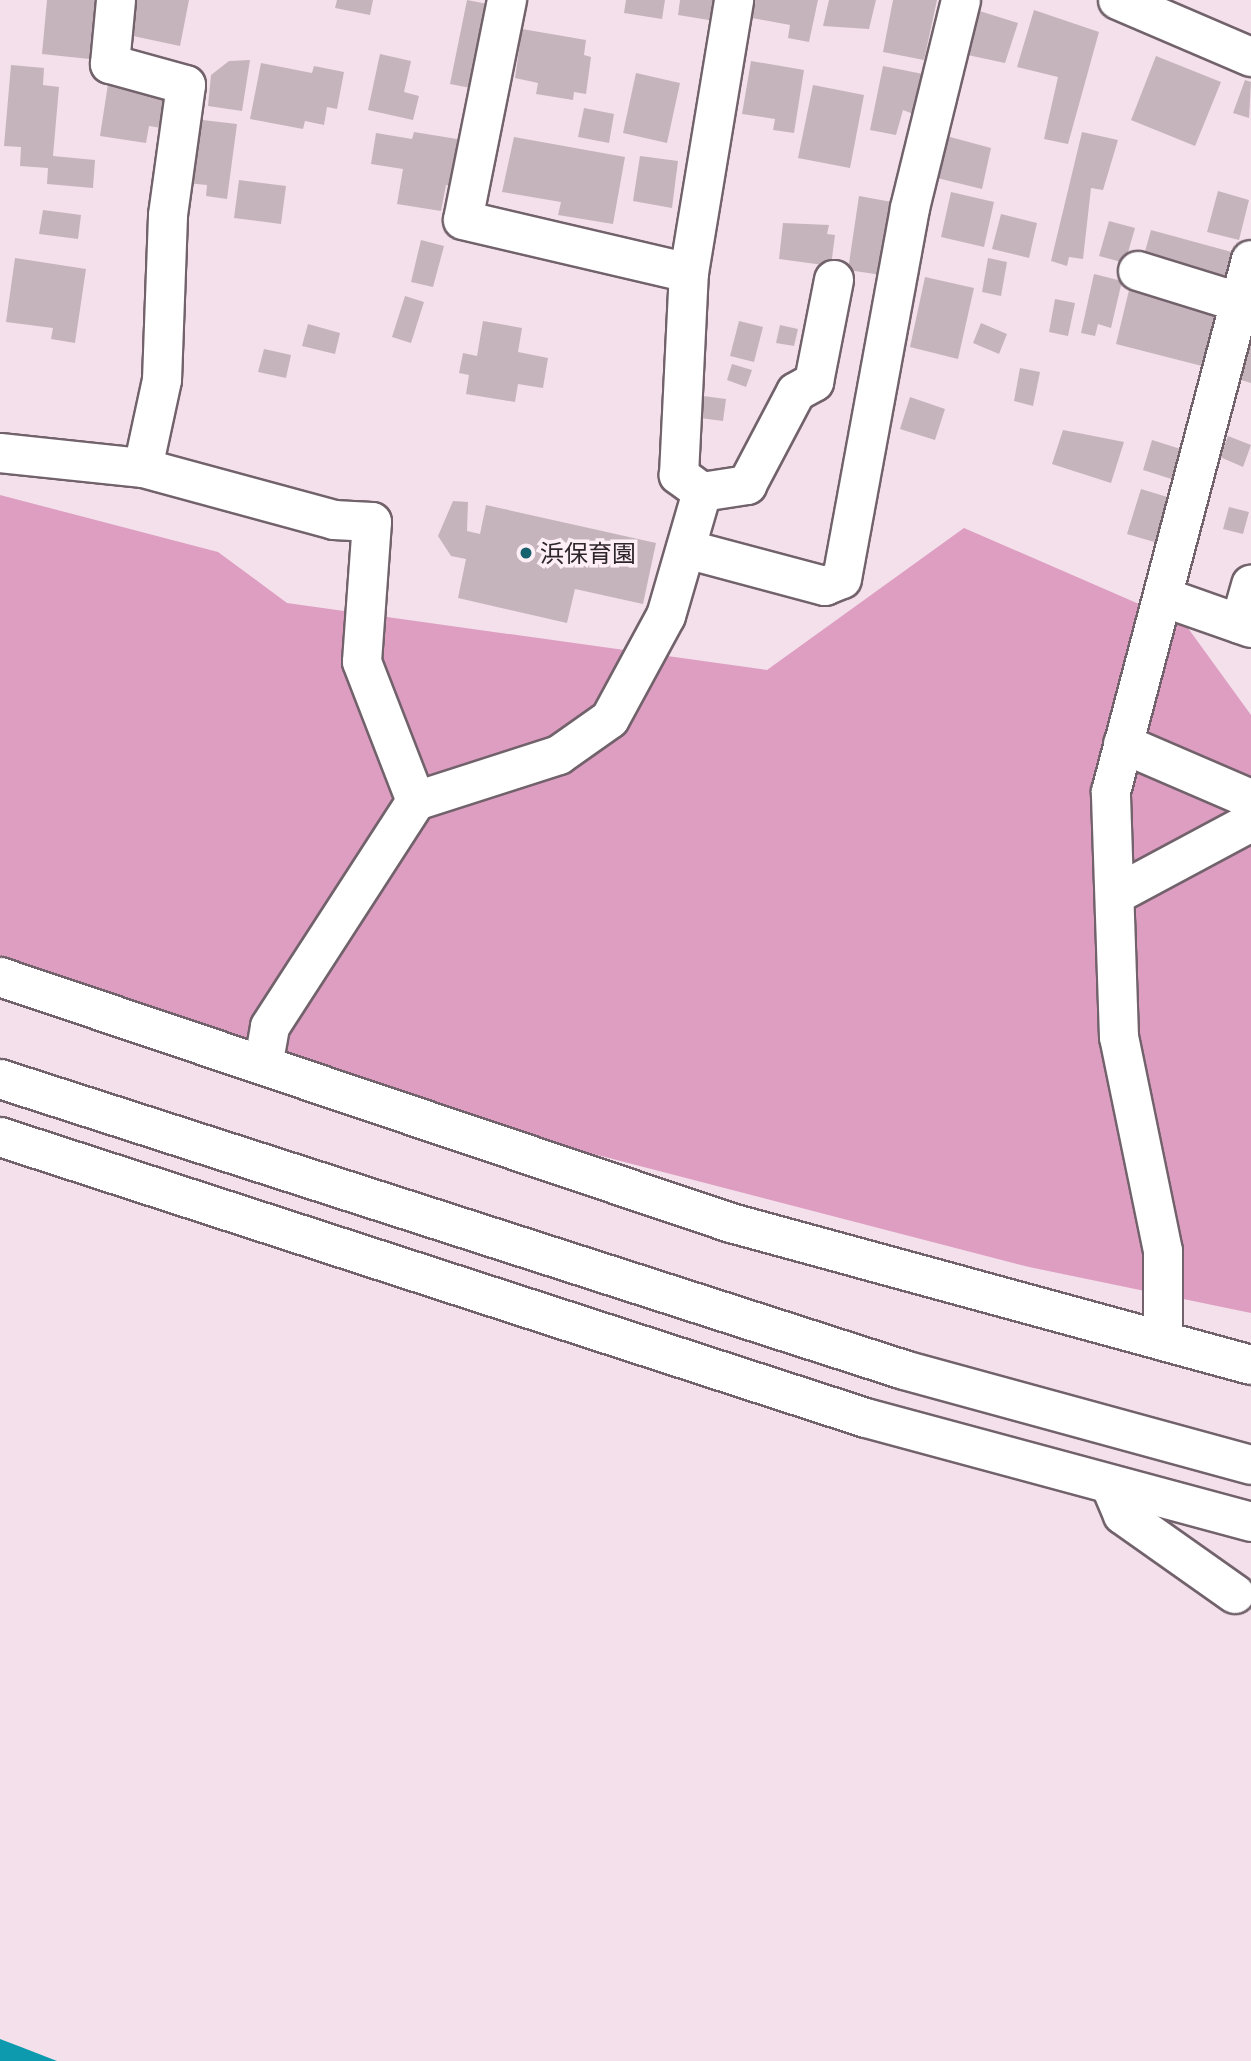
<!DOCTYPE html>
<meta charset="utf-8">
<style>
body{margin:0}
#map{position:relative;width:1251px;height:2061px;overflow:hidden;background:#f3e0ea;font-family:"Playfair Display","Noto Sans JP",serif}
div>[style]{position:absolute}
.green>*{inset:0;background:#dd9ec2}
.water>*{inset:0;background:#0d9aae}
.building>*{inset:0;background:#c6b4bd}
.roads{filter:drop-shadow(2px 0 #72626b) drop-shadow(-2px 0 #72626b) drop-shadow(0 2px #72626b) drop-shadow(0 -2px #72626b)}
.minor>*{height:38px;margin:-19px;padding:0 19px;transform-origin:19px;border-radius:19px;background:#fff}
.dots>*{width:19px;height:19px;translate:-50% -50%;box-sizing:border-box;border:4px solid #feeef6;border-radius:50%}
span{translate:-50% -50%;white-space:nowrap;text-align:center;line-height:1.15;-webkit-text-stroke:7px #feeef6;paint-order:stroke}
.poi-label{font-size:24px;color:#2c2529}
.left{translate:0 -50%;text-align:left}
</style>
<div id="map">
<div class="green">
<i style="clip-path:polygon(0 495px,218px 552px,287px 603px,767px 670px,964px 528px,1185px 624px,1251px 715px,1251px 1313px,1029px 1267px,0 1000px)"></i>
</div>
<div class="water">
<i style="clip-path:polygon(0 2039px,21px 2047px,57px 2061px,0 2061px)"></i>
</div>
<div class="building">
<i style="clip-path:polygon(47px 0,105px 0,99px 60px,42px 54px)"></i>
<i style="clip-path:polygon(131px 0,189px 0,180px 46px,133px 36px,135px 29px,125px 28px)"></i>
<i style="clip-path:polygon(337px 0,373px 0,370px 15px,335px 8px)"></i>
<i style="clip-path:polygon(467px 0,498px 6px,481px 90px,450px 84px)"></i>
<i style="clip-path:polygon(626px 0,665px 0,662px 19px,624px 13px)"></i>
<i style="clip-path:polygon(680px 0,725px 0,721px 22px,678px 15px)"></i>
<i style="clip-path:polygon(756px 0,818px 0,809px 42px,788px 38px,790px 25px,752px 18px)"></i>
<i style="clip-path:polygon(829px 0,876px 0,869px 29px,823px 26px)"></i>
<i style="clip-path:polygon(893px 0,937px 0,924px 60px,883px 52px)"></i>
<i style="clip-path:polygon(973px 9px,1018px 23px,1005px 63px,963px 54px)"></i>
<i style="clip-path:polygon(1034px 10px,1099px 32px,1068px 144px,1044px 139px,1058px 77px,1017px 67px)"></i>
<i style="clip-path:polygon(522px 29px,586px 40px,584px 55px,591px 57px,586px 94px,574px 92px,573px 100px,536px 94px,538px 83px,515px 78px)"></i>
<i style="clip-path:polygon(380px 54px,411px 61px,404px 92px,419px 96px,413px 120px,368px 110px)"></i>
<i style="clip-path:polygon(1156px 56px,1221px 82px,1195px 146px,1131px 120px)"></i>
<i style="clip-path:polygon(250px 60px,242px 111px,208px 106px,211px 75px,229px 61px)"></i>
<i style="clip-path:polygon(751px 61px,804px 70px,794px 133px,773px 130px,775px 119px,742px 114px)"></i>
<i style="clip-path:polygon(261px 63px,312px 73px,314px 66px,344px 72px,337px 109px,327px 107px,324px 125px,305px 121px,303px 129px,250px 119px)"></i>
<i style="clip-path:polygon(11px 65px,44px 68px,43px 85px,59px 87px,53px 156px,95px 160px,93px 188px,47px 184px,48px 168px,20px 166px,21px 147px,4px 146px)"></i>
<i style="clip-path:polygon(883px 66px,923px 74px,916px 115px,903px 110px,896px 135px,870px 130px)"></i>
<i style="clip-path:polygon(636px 73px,680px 83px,667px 143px,623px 133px)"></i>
<i style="clip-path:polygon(1245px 80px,1251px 82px,1249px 118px,1233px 113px)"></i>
<i style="clip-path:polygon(108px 84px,173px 95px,167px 129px,149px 126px,146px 143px,100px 136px)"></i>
<i style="clip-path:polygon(813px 85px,864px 95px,850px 168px,798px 158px)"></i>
<i style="clip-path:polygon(584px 108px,614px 114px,609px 143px,578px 137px)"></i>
<i style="clip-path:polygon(194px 119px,237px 124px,227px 199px,206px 196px,207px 185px,186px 183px)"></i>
<i style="clip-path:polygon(414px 132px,457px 139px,456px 187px,446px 185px,441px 211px,397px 204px,403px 169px,371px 164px,376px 133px,412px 139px)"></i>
<i style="clip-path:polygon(1082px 132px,1118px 140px,1103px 190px,1091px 188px,1083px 259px,1069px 257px,1067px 266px,1051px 261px)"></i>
<i style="clip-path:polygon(939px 134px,991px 148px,982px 189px,929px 176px)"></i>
<i style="clip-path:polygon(514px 137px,625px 157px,613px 224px,558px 215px,561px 202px,502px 192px)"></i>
<i style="clip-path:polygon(640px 156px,678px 161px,672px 208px,633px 201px)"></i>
<i style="clip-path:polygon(239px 180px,286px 186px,281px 224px,234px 218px)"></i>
<i style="clip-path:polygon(1218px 191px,1249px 200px,1239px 240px,1207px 232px)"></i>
<i style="clip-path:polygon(951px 192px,994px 202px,984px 247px,941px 237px)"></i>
<i style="clip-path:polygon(859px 196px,892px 202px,888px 276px,848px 270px)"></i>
<i style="clip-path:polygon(43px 210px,81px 215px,78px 239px,39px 234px)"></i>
<i style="clip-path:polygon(1001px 214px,1037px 223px,1029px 258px,992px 249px)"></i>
<i style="clip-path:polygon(1109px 221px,1135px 228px,1125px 263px,1099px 256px)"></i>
<i style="clip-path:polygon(783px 223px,829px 225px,827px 234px,835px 235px,831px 266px,779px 259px)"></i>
<i style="clip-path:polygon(1151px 230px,1239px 254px,1230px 286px,1142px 262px)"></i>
<i style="clip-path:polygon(421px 240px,444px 246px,433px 287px,411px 282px)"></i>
<i style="clip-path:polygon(15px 258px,86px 269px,75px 343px,51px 339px,53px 328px,6px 322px)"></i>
<i style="clip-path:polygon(988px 258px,1007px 262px,1001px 296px,982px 292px)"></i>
<i style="clip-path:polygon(1094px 274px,1122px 281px,1111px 328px,1098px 324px,1095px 336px,1081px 333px)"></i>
<i style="clip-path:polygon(925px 277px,974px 288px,958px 359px,910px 347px)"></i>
<i style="clip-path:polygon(1130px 286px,1217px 308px,1202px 366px,1116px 344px)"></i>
<i style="clip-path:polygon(405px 296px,424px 302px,411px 343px,392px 337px)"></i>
<i style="clip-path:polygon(1055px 299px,1075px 303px,1068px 336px,1049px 332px)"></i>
<i style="clip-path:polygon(483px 321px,522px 328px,518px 352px,548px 358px,543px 388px,518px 384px,515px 402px,466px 394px,469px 375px,459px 373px,463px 353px,477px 356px)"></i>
<i style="clip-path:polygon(739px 321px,763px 327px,754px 362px,730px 356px)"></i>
<i style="clip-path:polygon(1251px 321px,1251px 383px,1228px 376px)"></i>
<i style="clip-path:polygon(981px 323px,1007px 334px,999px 354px,973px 343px)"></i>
<i style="clip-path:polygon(308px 324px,340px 333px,335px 354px,302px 346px)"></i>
<i style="clip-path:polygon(780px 325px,798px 329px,794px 346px,776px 343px)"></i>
<i style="clip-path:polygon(264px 349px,291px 355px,286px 378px,258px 372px)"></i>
<i style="clip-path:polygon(732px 364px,752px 370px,746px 387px,727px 380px)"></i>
<i style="clip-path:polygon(1020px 368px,1040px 372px,1033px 406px,1014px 401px)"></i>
<i style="clip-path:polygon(703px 396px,726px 399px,723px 421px,700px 418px)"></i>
<i style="clip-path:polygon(910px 397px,945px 409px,935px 440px,900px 429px)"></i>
<i style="clip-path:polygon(1063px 430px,1124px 442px,1111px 483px,1052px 464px)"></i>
<i style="clip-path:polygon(1228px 436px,1251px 445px,1243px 467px,1220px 457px)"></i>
<i style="clip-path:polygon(1152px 440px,1187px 451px,1178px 481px,1143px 470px)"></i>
<i style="clip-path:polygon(1141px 489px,1174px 499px,1161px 544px,1127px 534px)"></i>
<i style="clip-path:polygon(453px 501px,468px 502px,467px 531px,480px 534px,486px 505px,656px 543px,643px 604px,575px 589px,567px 623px,458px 598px,466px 559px,451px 556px,438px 536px)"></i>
<i style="clip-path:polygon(1229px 507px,1249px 512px,1243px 534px,1223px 529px)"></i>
</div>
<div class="roads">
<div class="minor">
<i style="left:507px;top:0;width:224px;rotate:101.3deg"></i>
<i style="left:463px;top:220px;width:232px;rotate:13.2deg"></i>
<i style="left:1118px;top:0;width:145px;rotate:23.2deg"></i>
<i style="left:1138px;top:271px;width:118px;rotate:17.2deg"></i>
<i style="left:0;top:453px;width:144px;rotate:6deg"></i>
<i style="left:143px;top:468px;width:90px;rotate:-77.8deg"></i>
<i style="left:162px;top:380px;width:165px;rotate:-87.9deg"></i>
<i style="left:168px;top:215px;width:131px;rotate:-82.1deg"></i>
<i style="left:186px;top:85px;width:79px;rotate:-164.6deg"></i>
<i style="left:110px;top:64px;width:64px;rotate:-84.6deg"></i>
<i style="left:143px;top:468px;width:198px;rotate:15.2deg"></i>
<i style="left:334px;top:520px;width:38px;rotate:3deg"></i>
<i style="left:372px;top:522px;width:140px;rotate:94.1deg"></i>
<i style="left:362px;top:662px;width:149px;rotate:68.8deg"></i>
<i style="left:416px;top:801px;width:269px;rotate:122.9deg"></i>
<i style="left:270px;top:1027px;width:35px;rotate:100deg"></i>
<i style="left:702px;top:492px;width:29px;rotate:-144deg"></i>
<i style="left:679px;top:475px;width:202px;rotate:-87.2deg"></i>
<i style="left:689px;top:273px;width:277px;rotate:-80.6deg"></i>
<i style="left:686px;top:549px;width:144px;rotate:14.9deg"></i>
<i style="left:825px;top:586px;width:18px;rotate:-22deg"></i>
<i style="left:842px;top:579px;width:377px;rotate:-79.6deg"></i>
<i style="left:910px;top:208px;width:214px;rotate:-76.2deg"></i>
<i style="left:1163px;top:597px;width:93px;rotate:19.4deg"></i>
<i style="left:1240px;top:624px;width:41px;rotate:-74.2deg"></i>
<i style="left:1123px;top:744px;width:139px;rotate:23.3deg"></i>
<i style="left:416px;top:801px;width:150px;rotate:-17.8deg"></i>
<i style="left:559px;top:755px;width:62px;rotate:-35.2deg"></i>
<i style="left:610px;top:719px;width:117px;rotate:-61.5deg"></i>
<i style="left:666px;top:616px;width:129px;rotate:-73.8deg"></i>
<i style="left:702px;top:492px;width:46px;rotate:-8.8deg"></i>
<i style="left:747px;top:485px;width:105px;rotate:-62.2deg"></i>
<i style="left:796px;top:392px;width:21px;rotate:-29deg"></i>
<i style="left:814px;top:382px;width:104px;rotate:-78.9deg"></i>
<i style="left:1115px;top:895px;width:154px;rotate:-28.2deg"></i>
<i style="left:0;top:977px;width:771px;rotate:18.6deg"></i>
<i style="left:731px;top:1223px;width:539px;rotate:15.27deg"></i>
<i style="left:0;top:1079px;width:950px;rotate:17.84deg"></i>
<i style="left:904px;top:1370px;width:360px;rotate:15.3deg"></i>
<i style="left:0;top:1137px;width:910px;rotate:17.98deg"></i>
<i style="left:866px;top:1418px;width:399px;rotate:15.1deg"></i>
<i style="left:1163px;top:1341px;width:90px;rotate:-90deg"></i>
<i style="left:1163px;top:1251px;width:218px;rotate:-101.6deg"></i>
<i style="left:1119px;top:1037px;width:245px;rotate:-91.9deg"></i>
<i style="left:1111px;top:792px;width:550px;rotate:-75.26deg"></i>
<i style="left:1112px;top:1489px;width:28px;rotate:67deg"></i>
<i style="left:1123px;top:1515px;width:137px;rotate:35.2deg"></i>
</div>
</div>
<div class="dots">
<i style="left:526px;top:553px;background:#15616d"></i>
</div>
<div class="poi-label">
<span class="left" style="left:540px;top:553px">浜保育園</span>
</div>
</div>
